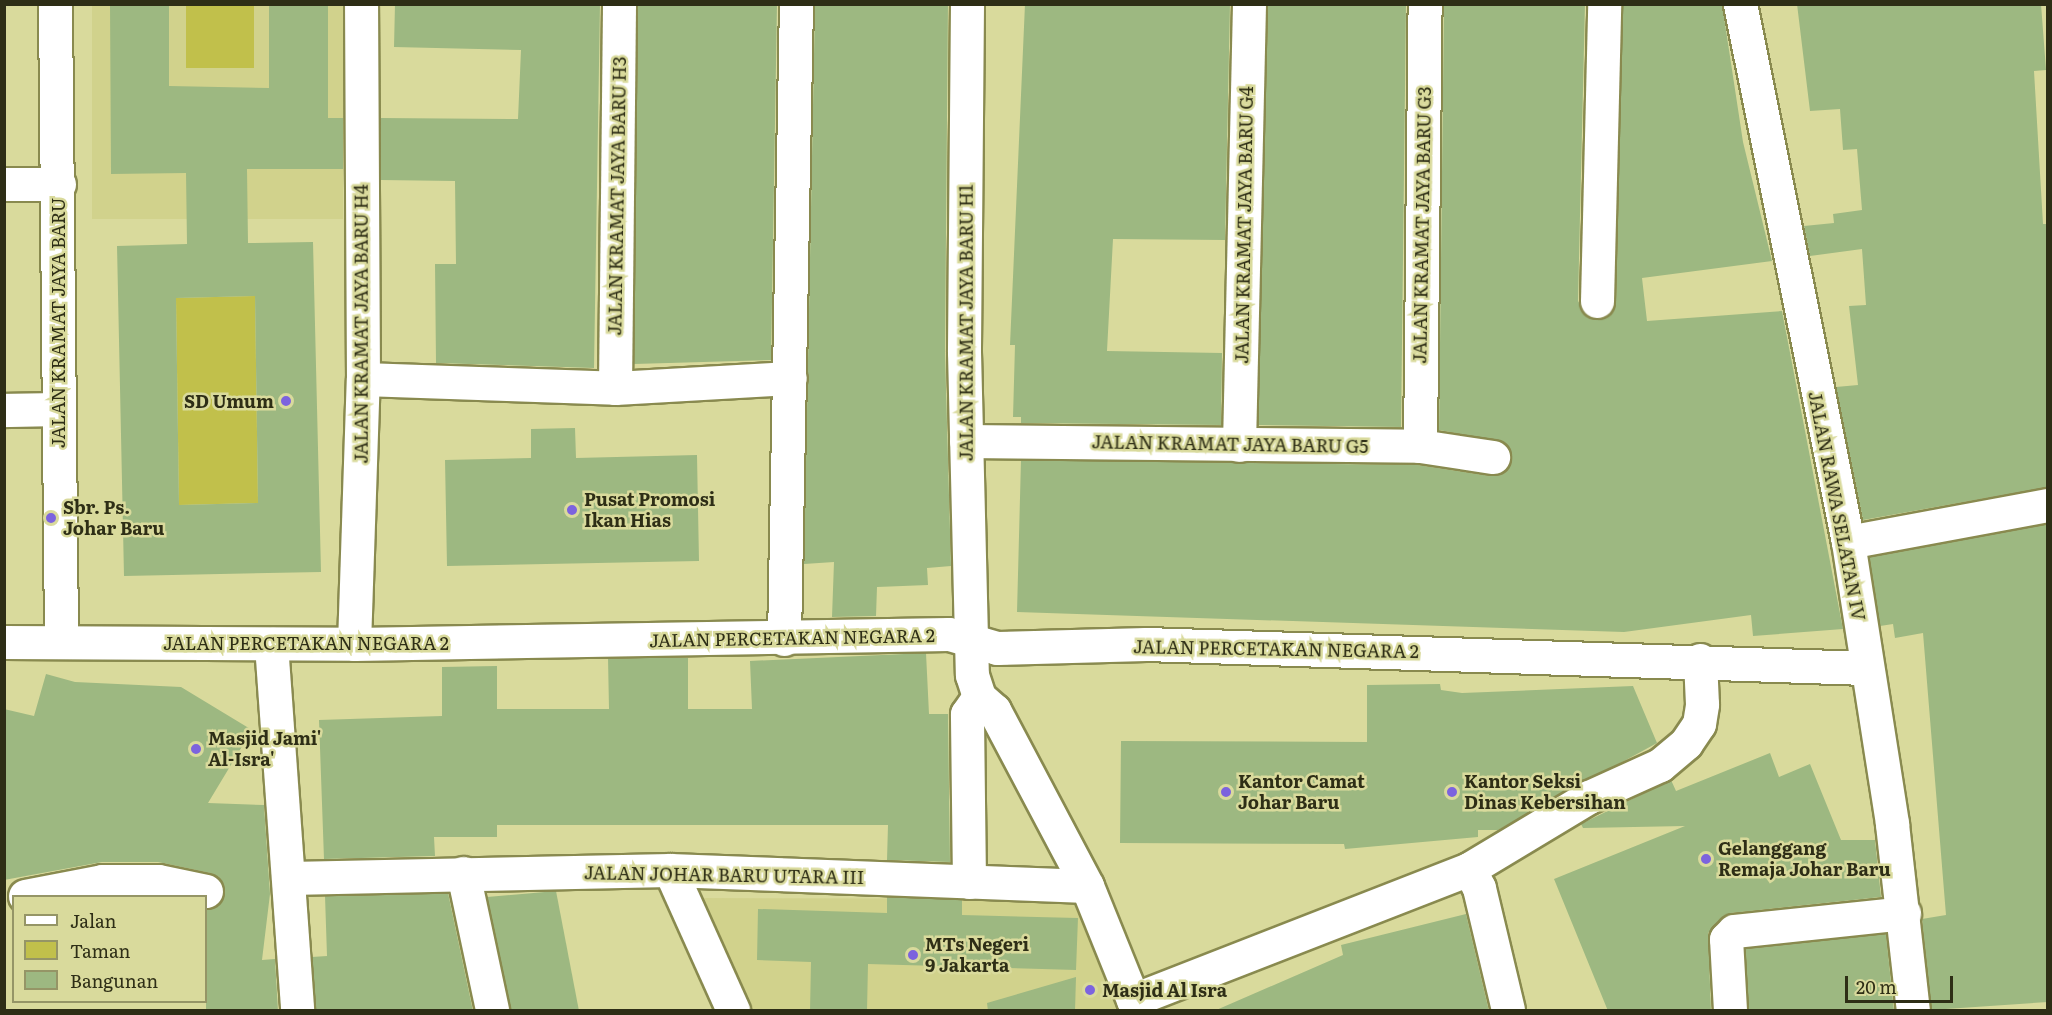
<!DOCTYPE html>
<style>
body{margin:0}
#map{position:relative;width:2052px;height:1015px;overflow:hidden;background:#d9da9c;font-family:Literata,serif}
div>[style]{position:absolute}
.built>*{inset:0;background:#d1d28c}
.green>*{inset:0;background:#c1c04b}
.building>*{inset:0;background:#9db881}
.roads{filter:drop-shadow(2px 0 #898a4f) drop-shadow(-2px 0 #898a4f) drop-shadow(0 2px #898a4f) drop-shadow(0 -2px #898a4f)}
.minor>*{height:33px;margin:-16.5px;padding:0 16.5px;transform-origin:16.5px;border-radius:16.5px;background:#fff}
.tertiary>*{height:33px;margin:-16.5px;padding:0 16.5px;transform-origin:16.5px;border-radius:16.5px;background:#fff}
.dots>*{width:16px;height:16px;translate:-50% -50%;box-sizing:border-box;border:3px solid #d9da9c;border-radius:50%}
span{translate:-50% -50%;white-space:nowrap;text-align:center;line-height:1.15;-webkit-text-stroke:5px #d9da9c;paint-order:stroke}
.street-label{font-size:18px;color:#2e2e16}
.poi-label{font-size:18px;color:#2e2e16;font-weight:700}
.right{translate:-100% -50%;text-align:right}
.left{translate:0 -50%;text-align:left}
.frame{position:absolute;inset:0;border:6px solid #2e2e16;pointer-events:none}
.legend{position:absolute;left:12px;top:895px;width:195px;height:108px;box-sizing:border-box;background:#d9da9c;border:2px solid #959566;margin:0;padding:8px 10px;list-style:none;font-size:18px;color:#2e2e16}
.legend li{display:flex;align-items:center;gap:12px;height:30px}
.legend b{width:30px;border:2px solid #959566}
.scale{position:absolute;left:1845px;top:976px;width:108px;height:27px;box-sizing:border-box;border:3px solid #2e2e16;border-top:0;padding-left:8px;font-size:18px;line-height:21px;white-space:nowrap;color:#2e2e16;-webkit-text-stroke:4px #d9da9c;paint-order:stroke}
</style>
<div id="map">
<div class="built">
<i style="clip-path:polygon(92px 5px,343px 5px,343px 219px,92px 219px)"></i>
<i style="clip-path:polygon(693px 898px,1084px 899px,1131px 1010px,742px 1010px)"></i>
</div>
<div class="green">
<i style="clip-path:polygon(186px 5px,254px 5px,254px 68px,186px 68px)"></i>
<i style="clip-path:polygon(255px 296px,258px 503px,179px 505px,176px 298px)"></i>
</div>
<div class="building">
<i style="clip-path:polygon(evenodd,110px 4px,169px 4px,169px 86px,269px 88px,269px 4px,328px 4px,328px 118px,343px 118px,343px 169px,247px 169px,248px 243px,313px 242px,321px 572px,124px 576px,117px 246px,187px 244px,186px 173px,111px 174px,110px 4px,255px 296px,258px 503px,179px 505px,176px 298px,255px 296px)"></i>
<i style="clip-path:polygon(395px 4px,600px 4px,594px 368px,436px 363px,435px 264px,456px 264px,455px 181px,381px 180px,380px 118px,518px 119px,521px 50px,394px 47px)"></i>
<i style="clip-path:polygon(638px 4px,777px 4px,771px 360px,634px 364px)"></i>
<i style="clip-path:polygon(815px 4px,948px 4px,945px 352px,951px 566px,927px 568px,928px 585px,877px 587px,876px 616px,832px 617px,834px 562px,804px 564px)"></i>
<i style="clip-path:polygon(1025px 4px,1230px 4px,1225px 240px,1113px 239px,1107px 351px,1222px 353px,1221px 425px,1021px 423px,1021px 417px,1013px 417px,1015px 345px,1010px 345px)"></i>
<i style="clip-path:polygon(1268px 4px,1406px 4px,1401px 427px,1258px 425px)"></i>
<i style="clip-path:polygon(1444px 4px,1585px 4px,1578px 301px,1587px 317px,1597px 320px,1613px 311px,1616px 301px,1623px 4px,1722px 4px,1743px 142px,1772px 261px,1642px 278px,1647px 321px,1782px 311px,1843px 629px,1753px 636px,1751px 615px,1624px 632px,1017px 612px,1021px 460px,1418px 465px,1490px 476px,1508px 468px,1511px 451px,1504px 442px,1439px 430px)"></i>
<i style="clip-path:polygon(1797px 4px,2041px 4px,2046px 70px,2034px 71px,2043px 224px,2048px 224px,2048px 487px,1863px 520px,1836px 387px,1858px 385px,1849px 306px,1866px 305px,1862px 249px,1810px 256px,1804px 226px,1834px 223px,1833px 214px,1862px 210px,1857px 149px,1843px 150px,1840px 109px,1810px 111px)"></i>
<i style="clip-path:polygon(575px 428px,576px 458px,697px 455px,699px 561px,447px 566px,445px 460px,531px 458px,531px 429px)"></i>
<i style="clip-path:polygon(2048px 524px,2048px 1002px,1931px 1010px,1922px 919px,1946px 915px,1923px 633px,1895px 638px,1893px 624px,1880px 626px,1869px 557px)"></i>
<i style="clip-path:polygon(926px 653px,929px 714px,948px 714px,950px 862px,887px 860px,888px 825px,497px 825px,497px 837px,434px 837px,435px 856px,324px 859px,319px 720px,442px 716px,442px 667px,497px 666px,497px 709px,609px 709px,608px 658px,688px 658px,688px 709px,752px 709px,750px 661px)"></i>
<i style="clip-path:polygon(46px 674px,75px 682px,181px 687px,252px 730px,208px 803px,264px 805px,270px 894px,262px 960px,275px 959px,278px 1011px,206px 1011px,206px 909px,220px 904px,224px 894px,219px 877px,210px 873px,158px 862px,102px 862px,4px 880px,4px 709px,34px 716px)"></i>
<i style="clip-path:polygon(1440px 684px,1441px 690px,1462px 693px,1633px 686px,1657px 743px,1498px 830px,1478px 830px,1478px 837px,1345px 849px,1344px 844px,1120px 843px,1121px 741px,1367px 742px,1367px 685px)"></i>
<i style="clip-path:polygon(1770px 753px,1779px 777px,1810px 764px,1841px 840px,1875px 840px,1881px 897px,1731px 913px,1708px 933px,1711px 1011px,1608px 1011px,1554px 879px,1685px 826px,1583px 828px,1581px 824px,1671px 780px,1676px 791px)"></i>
<i style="clip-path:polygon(556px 891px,579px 1011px,510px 1011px,487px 897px)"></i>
<i style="clip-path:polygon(448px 893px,473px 1011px,315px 1011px,312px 957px,327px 956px,325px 896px)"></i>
<i style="clip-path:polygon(887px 897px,962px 900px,962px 915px,1078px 918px,1076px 970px,868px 964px,867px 1011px,810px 1011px,811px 962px,757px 960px,758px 909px,887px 913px)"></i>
<i style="clip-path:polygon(1466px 914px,1489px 1011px,1214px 1011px,1343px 955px,1341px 945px)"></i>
<i style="clip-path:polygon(1886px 934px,1894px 1011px,1748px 1011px,1745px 949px)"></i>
<i style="clip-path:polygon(1076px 977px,1075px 1011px,988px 1011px,987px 1003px)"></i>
</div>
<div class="roads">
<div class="minor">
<i style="left:967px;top:4px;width:348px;rotate:90.5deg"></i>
<i style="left:964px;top:352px;width:323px;rotate:88.6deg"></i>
<i style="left:972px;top:675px;width:23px;rotate:72deg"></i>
<i style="left:979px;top:697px;width:20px;rotate:41deg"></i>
<i style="left:994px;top:710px;width:199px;rotate:62.1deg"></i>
<i style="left:1087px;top:886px;width:134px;rotate:68deg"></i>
<i style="left:4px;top:184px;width:55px"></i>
<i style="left:1597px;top:301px;width:297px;rotate:-88.6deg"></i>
<i style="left:363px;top:379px;width:252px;rotate:2deg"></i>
<i style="left:615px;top:388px;width:175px;rotate:-3.3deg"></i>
<i style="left:615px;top:388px;width:384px;rotate:-89.4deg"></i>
<i style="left:4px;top:410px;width:52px;rotate:-1.1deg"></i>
<i style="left:966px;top:441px;width:454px;rotate:0.6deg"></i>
<i style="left:1420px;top:446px;width:74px;rotate:8.6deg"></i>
<i style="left:1239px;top:445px;width:441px;rotate:-88.7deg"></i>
<i style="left:1420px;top:446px;width:442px;rotate:-89.4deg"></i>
<i style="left:1848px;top:542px;width:203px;rotate:-10.5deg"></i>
<i style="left:784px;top:639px;width:635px;rotate:-88.92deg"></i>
<i style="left:271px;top:644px;width:367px;rotate:85.9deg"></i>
<i style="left:354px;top:644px;width:265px;rotate:-88.1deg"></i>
<i style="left:363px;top:379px;width:375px;rotate:-90.3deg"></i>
<i style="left:1469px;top:869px;width:140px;rotate:-31deg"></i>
<i style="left:1589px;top:797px;width:78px;rotate:-24.3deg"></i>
<i style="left:1660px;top:765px;width:34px;rotate:-40deg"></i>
<i style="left:1686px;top:743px;width:23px;rotate:-56deg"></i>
<i style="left:1699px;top:724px;width:20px;rotate:-81deg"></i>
<i style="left:1702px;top:704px;width:44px;rotate:-92.6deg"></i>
<i style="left:670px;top:870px;width:154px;rotate:65.8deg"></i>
<i style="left:463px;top:873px;width:140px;rotate:78deg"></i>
<i style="left:289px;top:878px;width:381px;rotate:-1.2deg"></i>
<i style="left:670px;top:870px;width:417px;rotate:2.2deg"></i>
<i style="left:969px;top:882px;width:168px;rotate:-90.7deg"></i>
<i style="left:967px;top:714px;width:21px;rotate:-55deg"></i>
<i style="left:25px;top:896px;width:78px;rotate:-11deg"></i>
<i style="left:102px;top:881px;width:56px"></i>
<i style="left:158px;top:881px;width:49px;rotate:11.8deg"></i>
<i style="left:1133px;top:1000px;width:361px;rotate:-21.3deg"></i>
<i style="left:1469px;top:869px;width:21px;rotate:62deg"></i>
<i style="left:1479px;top:888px;width:125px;rotate:76.6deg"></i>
<i style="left:1730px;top:1010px;width:71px;rotate:-93.2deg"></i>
<i style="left:1726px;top:939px;width:11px;rotate:-45deg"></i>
<i style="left:1734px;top:931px;width:171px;rotate:-6deg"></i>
</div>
<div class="tertiary">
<i style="left:55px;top:4px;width:637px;rotate:89.46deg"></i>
<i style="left:1740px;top:4px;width:549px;rotate:78.65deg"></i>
<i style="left:1848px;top:542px;width:285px;rotate:81.1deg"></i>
<i style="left:1892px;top:824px;width:187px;rotate:83.6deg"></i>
<i style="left:4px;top:642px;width:350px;rotate:0.3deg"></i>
<i style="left:354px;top:644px;width:595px;rotate:-0.96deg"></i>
<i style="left:949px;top:634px;width:50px;rotate:16.3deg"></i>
<i style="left:997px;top:648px;width:149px;rotate:-1.5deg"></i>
<i style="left:1146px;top:644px;width:719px;rotate:1.91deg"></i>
</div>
</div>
<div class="dots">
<i style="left:286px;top:401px;background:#7c63de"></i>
<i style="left:572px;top:510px;background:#7c63de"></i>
<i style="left:51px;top:518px;background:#7c63de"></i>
<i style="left:196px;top:749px;background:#7c63de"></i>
<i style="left:1226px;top:792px;background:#7c63de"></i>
<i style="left:1452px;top:792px;background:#7c63de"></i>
<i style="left:1706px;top:859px;background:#7c63de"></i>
<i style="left:913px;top:955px;background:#7c63de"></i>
<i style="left:1090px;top:990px;background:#7c63de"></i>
</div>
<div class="street-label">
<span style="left:617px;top:196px;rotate:-89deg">JALAN KRAMAT JAYA BARU H3</span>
<span style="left:1244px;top:225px;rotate:-89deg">JALAN KRAMAT JAYA BARU G4</span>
<span style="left:1422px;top:225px;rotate:-89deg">JALAN KRAMAT JAYA BARU G3</span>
<span style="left:58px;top:323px;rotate:-90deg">JALAN KRAMAT JAYA BARU</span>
<span style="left:966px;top:323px;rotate:-90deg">JALAN KRAMAT JAYA BARU H1</span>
<span style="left:361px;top:324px;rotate:-90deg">JALAN KRAMAT JAYA BARU H4</span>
<span style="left:1230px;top:444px;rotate:1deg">JALAN KRAMAT JAYA BARU G5</span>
<span style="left:1837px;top:506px;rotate:79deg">JALAN RAWA SELATAN IV</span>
<span style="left:792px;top:638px;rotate:-1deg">JALAN PERCETAKAN NEGARA 2</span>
<span style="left:306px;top:643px">JALAN PERCETAKAN NEGARA 2</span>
<span style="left:1276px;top:649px;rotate:1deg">JALAN PERCETAKAN NEGARA 2</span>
<span style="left:724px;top:875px;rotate:1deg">JALAN JOHAR BARU UTARA III</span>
</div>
<div class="poi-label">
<span class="right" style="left:274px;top:401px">SD Umum</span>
<span class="left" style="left:584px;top:510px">Pusat Promosi<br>Ikan Hias</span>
<span class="left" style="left:63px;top:518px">Sbr. Ps.<br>Johar Baru</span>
<span class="left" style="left:208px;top:749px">Masjid Jami'<br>Al-Isra'</span>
<span class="left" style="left:1238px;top:792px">Kantor Camat<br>Johar Baru</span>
<span class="left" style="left:1464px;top:792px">Kantor Seksi<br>Dinas Kebersihan</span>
<span class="left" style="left:1718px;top:859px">Gelanggang<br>Remaja Johar Baru</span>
<span class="left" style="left:925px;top:955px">MTs Negeri<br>9 Jakarta</span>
<span class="left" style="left:1102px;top:990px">Masjid Al Isra</span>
</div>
<div class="frame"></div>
<ul class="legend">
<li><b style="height:8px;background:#fff"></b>Jalan</li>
<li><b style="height:16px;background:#c1c04b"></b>Taman</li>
<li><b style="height:16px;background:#9db881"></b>Bangunan</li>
</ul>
<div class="scale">20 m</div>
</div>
